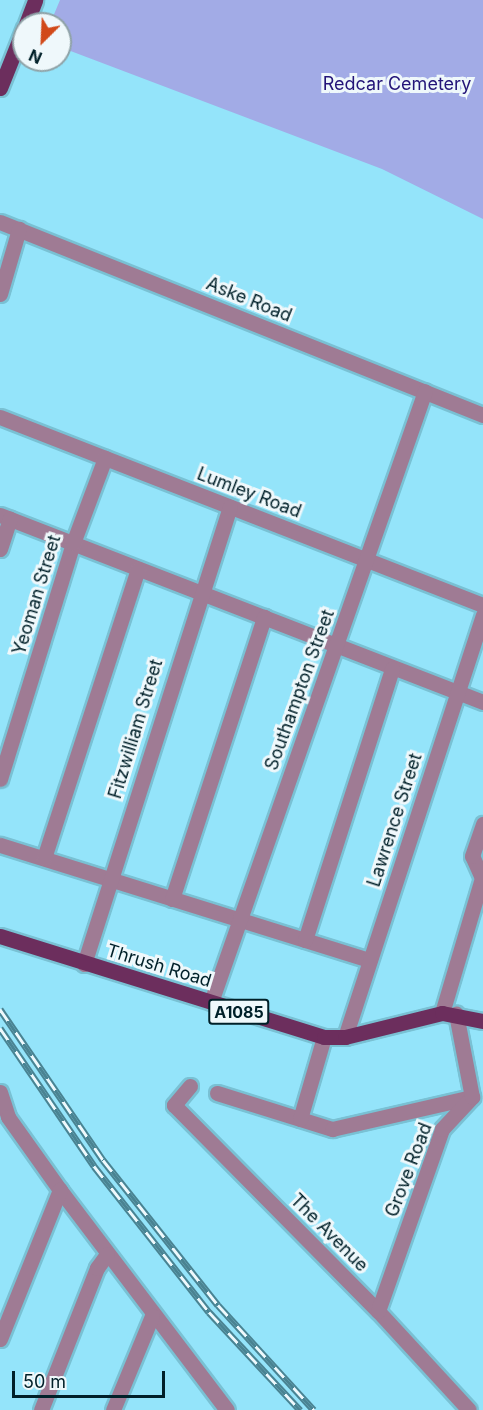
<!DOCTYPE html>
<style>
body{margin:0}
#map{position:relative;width:483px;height:1410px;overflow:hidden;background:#94e4fa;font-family:Inter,sans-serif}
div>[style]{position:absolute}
.green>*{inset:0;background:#a2abe6}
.roads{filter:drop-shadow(2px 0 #79c1d4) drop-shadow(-2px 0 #79c1d4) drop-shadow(0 2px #79c1d4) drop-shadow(0 -2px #79c1d4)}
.minor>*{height:15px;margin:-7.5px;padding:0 7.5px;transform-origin:7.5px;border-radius:7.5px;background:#9f7b94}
.major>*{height:15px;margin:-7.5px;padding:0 7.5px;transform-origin:7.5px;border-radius:7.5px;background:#6c2e5d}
.rail>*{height:7px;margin-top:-3.5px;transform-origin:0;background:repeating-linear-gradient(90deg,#eff8fb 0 14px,#4a8392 0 28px);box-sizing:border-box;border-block:2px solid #4a8392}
span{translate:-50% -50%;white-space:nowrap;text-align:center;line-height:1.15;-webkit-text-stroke:6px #eff8fb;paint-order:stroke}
.shield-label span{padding:2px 4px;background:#eff8fb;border:2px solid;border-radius:4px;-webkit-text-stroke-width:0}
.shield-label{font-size:16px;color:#002029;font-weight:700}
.park-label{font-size:18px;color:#231478}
.street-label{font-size:18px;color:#002029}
.north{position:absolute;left:12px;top:12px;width:60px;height:60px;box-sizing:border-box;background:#eff8fb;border:2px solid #8fa2a7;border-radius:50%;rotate:204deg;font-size:16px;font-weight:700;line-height:24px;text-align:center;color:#002029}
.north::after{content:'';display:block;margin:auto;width:21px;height:27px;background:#d14919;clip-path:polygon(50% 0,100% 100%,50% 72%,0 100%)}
.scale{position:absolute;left:12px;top:1371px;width:153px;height:27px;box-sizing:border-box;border:3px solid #002029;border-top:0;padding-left:8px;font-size:18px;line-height:21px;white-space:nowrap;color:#002029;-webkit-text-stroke:4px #eff8fb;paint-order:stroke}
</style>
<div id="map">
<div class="green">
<i style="clip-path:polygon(60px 0,483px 0,483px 219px,382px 169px,60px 47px,60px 24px,50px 24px)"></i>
</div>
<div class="roads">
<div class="minor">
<i style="left:0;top:222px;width:520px;rotate:21.78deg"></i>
<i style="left:0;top:294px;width:68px;rotate:-73.7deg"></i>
<i style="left:0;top:417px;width:518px;rotate:21.27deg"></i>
<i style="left:0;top:515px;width:518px;rotate:21.16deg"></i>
<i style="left:0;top:549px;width:32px;rotate:-72deg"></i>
<i style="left:0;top:779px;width:247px;rotate:-72.8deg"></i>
<i style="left:73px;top:543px;width:91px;rotate:-69.4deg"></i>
<i style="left:0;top:845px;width:387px;rotate:17.3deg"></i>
<i style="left:44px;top:858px;width:304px;rotate:-72deg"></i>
<i style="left:172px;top:899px;width:297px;rotate:-71.9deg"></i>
<i style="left:305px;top:940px;width:285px;rotate:-72.2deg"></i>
<i style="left:84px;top:964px;width:480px;rotate:-72.3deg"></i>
<i style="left:211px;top:1002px;width:647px;rotate:-70.7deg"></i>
<i style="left:442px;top:1013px;width:141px;rotate:-73.5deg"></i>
<i style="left:482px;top:878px;width:24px;rotate:-114deg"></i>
<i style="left:472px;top:856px;width:34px;rotate:-71deg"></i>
<i style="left:345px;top:1037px;width:444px;rotate:-71.9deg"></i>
<i style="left:190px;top:1086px;width:25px;rotate:130deg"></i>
<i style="left:174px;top:1105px;width:290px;rotate:45.3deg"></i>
<i style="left:378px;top:1311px;width:134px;rotate:47.4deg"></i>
<i style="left:0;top:1092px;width:26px;rotate:72deg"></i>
<i style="left:8px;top:1117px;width:90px;rotate:54.5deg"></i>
<i style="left:60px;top:1190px;width:276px;rotate:52.8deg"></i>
<i style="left:217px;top:1093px;width:121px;rotate:17.4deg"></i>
<i style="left:332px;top:1129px;width:144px;rotate:-12.9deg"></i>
<i style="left:300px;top:1119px;width:85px;rotate:-73.7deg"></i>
<i style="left:378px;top:1311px;width:193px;rotate:-70.6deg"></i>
<i style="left:442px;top:1129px;width:44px;rotate:-46.8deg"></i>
<i style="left:472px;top:1097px;width:85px;rotate:-100.9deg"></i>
<i style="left:0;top:1339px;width:161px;rotate:-68.1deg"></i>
<i style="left:41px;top:1410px;width:153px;rotate:-68.5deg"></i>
<i style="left:97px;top:1268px;width:17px;rotate:-54deg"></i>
<i style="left:113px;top:1410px;width:102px;rotate:-67.5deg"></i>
</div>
<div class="major">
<i style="left:26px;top:24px;width:26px;rotate:-69deg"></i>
<i style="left:0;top:88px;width:65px;rotate:-68.2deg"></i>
<i style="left:0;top:936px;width:339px;rotate:17.3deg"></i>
<i style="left:324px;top:1037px;width:21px"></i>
<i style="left:345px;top:1037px;width:100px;rotate:-13.9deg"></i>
<i style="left:442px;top:1013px;width:42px;rotate:11deg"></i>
</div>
</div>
<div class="rail">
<i style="left:0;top:1009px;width:183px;rotate:55.7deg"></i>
<i style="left:103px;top:1160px;width:185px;rotate:51.6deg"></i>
<i style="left:218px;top:1305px;width:142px;rotate:47.6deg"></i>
<i style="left:0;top:1028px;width:167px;rotate:55.7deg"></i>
<i style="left:94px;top:1166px;width:186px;rotate:51.8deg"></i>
<i style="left:209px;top:1312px;width:134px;rotate:47.1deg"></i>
</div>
<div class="shield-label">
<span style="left:239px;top:1012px">A1085</span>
</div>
<div class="park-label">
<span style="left:397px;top:84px">Redcar Cemetery</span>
</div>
<div class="street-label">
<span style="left:249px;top:300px;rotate:22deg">Aske Road</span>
<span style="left:249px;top:493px;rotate:21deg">Lumley Road</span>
<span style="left:37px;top:595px;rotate:-73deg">Yeoman Street</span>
<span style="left:300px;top:690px;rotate:-70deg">Southampton Street</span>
<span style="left:136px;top:729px;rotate:-73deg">Fitzwilliam Street</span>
<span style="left:395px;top:820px;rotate:-72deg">Lawrence Street</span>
<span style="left:159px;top:966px;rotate:17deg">Thrush Road</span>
<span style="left:409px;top:1170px;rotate:-69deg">Grove Road</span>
<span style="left:329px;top:1233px;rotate:45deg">The Avenue</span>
</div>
<div class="north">N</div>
<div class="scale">50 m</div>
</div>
